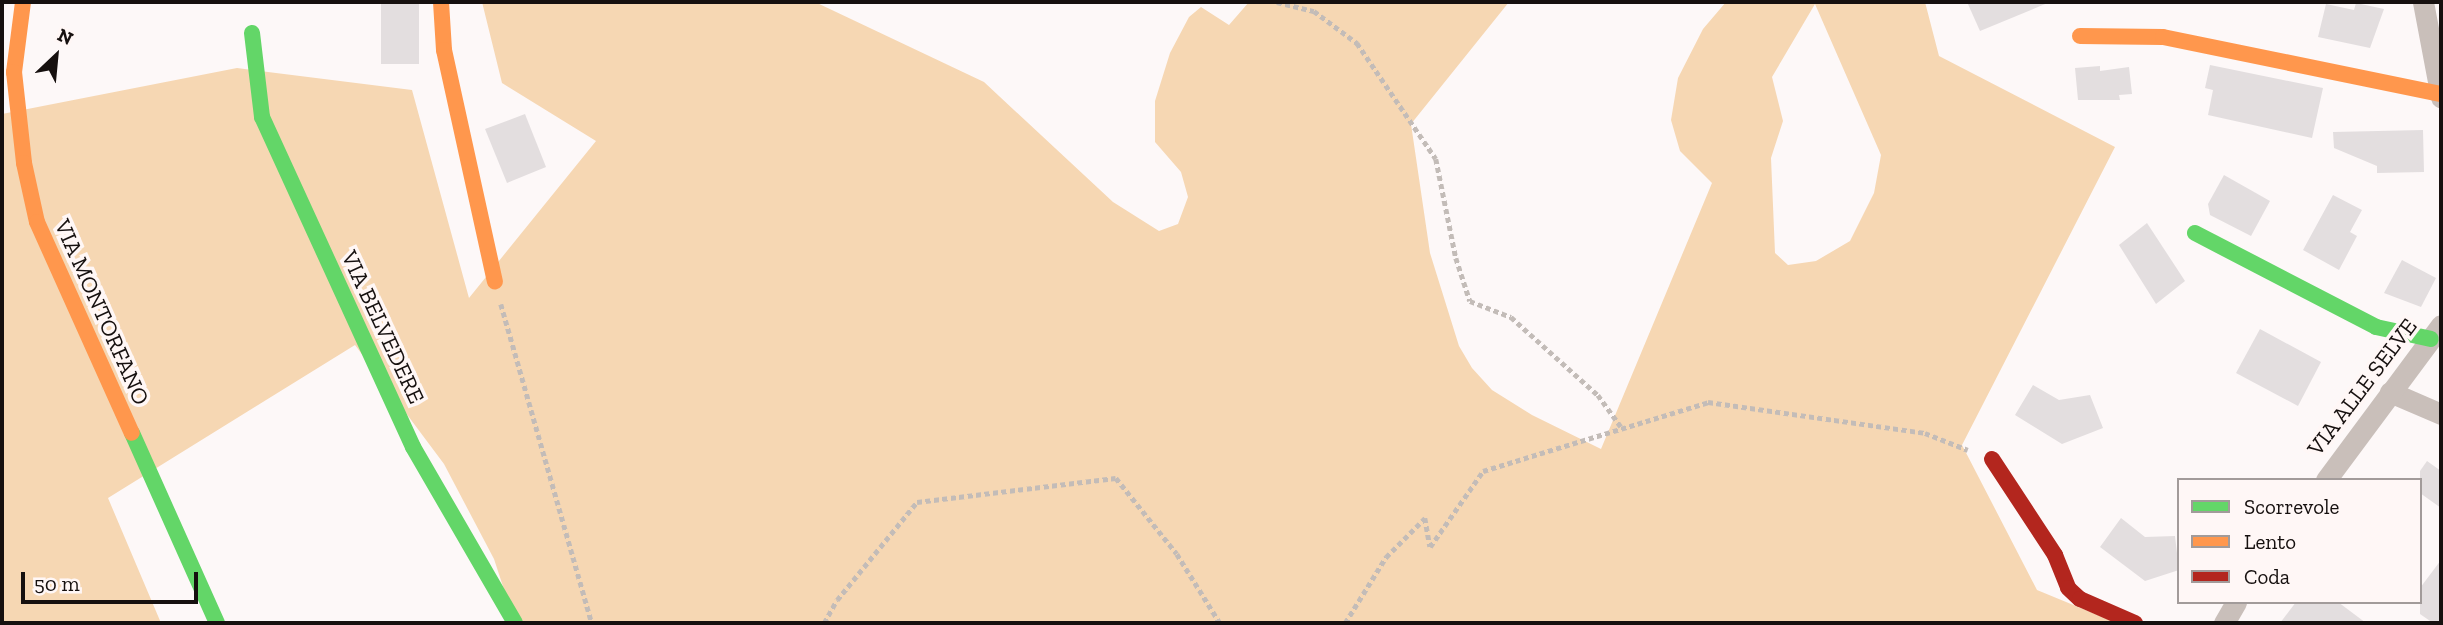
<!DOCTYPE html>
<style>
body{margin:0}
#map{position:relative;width:2443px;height:625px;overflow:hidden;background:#fdf8f8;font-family:"Zilla Slab",serif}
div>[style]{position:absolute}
.forest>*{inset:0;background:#f6d7b3}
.building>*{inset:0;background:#e3dedf}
.path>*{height:4.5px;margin-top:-2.25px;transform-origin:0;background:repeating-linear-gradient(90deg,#c3bcb8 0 5px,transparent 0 8.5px)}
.street>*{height:21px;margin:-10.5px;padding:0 10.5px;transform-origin:10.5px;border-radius:10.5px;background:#c9bfba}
.fast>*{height:16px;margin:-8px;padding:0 8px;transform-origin:8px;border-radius:8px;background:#63d668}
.slow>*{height:16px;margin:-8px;padding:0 8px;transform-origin:8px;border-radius:8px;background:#ff974d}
.jam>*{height:16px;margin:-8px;padding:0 8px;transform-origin:8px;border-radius:8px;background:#b3261e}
span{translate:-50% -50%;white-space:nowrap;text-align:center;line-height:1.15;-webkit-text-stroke:7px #fff7f6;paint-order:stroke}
.street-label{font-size:23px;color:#16100f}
.frame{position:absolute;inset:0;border:4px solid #16100f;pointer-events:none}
.legend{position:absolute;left:2177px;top:478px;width:245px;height:126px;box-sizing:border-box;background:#fff7f6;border:2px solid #a29b9a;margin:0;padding:9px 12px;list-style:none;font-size:21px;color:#16100f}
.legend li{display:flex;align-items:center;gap:14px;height:35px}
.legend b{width:35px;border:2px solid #a29b9a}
.north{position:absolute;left:21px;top:21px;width:70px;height:70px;-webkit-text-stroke:5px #fff7f6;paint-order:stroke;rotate:26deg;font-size:19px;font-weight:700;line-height:28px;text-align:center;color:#16100f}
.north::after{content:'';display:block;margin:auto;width:24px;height:32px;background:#16100f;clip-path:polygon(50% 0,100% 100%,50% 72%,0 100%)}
.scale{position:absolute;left:21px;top:572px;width:177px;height:32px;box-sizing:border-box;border:4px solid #16100f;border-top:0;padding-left:9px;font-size:21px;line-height:24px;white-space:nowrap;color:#16100f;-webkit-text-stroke:5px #fff7f6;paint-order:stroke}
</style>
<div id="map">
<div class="forest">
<i style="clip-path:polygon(evenodd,482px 2px,815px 2px,984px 82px,1113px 202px,1159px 231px,1178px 224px,1188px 197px,1181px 172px,1155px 142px,1155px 101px,1170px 53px,1189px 17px,1201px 7px,1229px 25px,1249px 2px,1509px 2px,1411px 124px,1430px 253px,1459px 346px,1472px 368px,1492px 390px,1532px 415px,1601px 449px,1712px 183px,1680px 151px,1671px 120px,1678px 78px,1703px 29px,1726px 2px,1925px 2px,1939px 56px,2115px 147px,1962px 445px,2037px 590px,2117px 623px,515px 623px,494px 559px,444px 464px,355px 345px,108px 498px,161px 623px,2px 623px,2px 114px,237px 68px,412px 90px,469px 298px,596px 141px,502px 83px,482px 2px,1815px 4px,1881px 155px,1874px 193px,1850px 241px,1816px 261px,1788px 265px,1775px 253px,1771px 158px,1783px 121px,1772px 77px,1815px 4px)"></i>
</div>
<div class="building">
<i style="clip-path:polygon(381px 2px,419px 2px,419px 64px,381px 64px)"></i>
<i style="clip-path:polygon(1967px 2px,2050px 2px,1980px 31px)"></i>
<i style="clip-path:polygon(2356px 3px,2384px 9px,2370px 48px,2318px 37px,2326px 4px,2354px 10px)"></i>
<i style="clip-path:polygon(2210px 65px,2323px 88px,2312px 138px,2208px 115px,2213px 90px,2205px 88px)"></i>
<i style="clip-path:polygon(2100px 66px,2100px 71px,2129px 67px,2132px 94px,2119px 95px,2120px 100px,2078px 100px,2075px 68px)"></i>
<i style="clip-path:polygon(525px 114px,546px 167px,507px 183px,485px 129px)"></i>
<i style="clip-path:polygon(2423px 130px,2424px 172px,2377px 173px,2377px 166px,2334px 148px,2333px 132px)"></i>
<i style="clip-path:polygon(2224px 175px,2270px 201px,2251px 236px,2210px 215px,2208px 204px)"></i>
<i style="clip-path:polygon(2333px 195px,2362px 210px,2350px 232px,2357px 236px,2339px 270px,2303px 250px)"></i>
<i style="clip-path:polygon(2147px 223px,2185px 281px,2156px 304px,2119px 245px)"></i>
<i style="clip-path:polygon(2402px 260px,2436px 278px,2421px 307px,2384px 293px)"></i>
<i style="clip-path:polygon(2260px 329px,2321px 362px,2298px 406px,2236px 373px)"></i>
<i style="clip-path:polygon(2033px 385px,2059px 400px,2090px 395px,2103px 428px,2062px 444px,2015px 415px)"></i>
<i style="clip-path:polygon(2427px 461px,2441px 471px,2441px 508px,2420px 493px,2420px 471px)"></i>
<i style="clip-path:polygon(2121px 518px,2145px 537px,2175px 536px,2179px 570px,2145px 581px,2100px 547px)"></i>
<i style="clip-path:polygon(2441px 560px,2441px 623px,2433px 623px,2420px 614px,2420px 588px)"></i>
<i style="clip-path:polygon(2296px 602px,2338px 602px,2366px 623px,2280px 623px)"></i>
</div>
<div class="path">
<i style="left:1277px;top:2px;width:38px;rotate:14deg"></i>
<i style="left:1314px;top:11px;width:54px;rotate:36.7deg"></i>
<i style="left:1357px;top:43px;width:140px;rotate:55.7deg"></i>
<i style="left:1436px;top:159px;width:101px;rotate:78.6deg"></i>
<i style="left:1456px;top:258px;width:45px;rotate:72deg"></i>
<i style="left:1470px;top:301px;width:44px;rotate:21.3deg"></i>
<i style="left:1511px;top:317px;width:117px;rotate:41.9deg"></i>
<i style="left:1598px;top:395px;width:39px;rotate:54deg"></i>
<i style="left:501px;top:304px;width:332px;rotate:74.1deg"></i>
<i style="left:824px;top:623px;width:26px;rotate:-61deg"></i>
<i style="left:837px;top:600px;width:127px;rotate:-50.8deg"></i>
<i style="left:917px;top:502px;width:200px;rotate:-6.9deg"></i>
<i style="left:1116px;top:478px;width:97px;rotate:51.2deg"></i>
<i style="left:1177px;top:554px;width:81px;rotate:58.1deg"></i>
<i style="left:1345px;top:623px;width:78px;rotate:-58.2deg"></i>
<i style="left:1386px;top:557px;width:55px;rotate:-45deg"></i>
<i style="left:1425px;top:518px;width:29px;rotate:80deg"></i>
<i style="left:1430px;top:547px;width:93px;rotate:-55.1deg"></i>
<i style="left:1483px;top:471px;width:235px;rotate:-17deg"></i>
<i style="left:1708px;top:402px;width:219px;rotate:8.1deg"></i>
<i style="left:1925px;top:433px;width:46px;rotate:21.6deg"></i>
</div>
<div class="street">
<i style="left:2423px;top:2px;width:97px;rotate:79.3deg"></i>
<i style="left:2390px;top:392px;width:56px;rotate:23.3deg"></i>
<i style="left:2326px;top:480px;width:193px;rotate:-53.4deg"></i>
<i style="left:2224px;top:623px;width:24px;rotate:-60deg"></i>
</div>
<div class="fast">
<i style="left:252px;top:33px;width:85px;rotate:83.2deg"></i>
<i style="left:262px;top:117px;width:363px;rotate:65.4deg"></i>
<i style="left:413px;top:447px;width:203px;rotate:59.9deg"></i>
<i style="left:2195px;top:233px;width:204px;rotate:27.4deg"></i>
<i style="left:2376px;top:327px;width:56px;rotate:12.3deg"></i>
<i style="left:132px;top:433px;width:208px;rotate:65.9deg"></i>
</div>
<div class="slow">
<i style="left:23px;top:2px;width:71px;rotate:97.3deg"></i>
<i style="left:14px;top:72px;width:92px;rotate:83.7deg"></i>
<i style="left:24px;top:163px;width:60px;rotate:77.6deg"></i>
<i style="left:37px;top:222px;width:231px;rotate:65.8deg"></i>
<i style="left:441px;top:2px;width:48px;rotate:86.4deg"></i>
<i style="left:444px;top:50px;width:237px;rotate:77.6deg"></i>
<i style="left:2080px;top:36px;width:83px;rotate:0.7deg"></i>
<i style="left:2163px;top:37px;width:284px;rotate:11.6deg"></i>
</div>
<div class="jam">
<i style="left:1992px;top:459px;width:115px;rotate:56.7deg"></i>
<i style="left:2055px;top:555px;width:35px;rotate:68deg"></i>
<i style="left:2068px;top:588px;width:16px;rotate:43deg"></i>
<i style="left:2080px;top:599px;width:60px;rotate:23.6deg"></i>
</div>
<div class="street-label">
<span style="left:102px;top:312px;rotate:66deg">VIA MONTORFANO</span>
<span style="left:383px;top:327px;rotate:65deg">VIA BELVEDERE</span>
<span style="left:2362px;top:387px;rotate:-53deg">VIA ALLE SELVE</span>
</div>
<div class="frame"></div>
<ul class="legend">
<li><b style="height:9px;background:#63d668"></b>Scorrevole</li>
<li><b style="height:9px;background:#ff974d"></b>Lento</li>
<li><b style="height:9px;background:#b3261e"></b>Coda</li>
</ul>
<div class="north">N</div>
<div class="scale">50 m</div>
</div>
